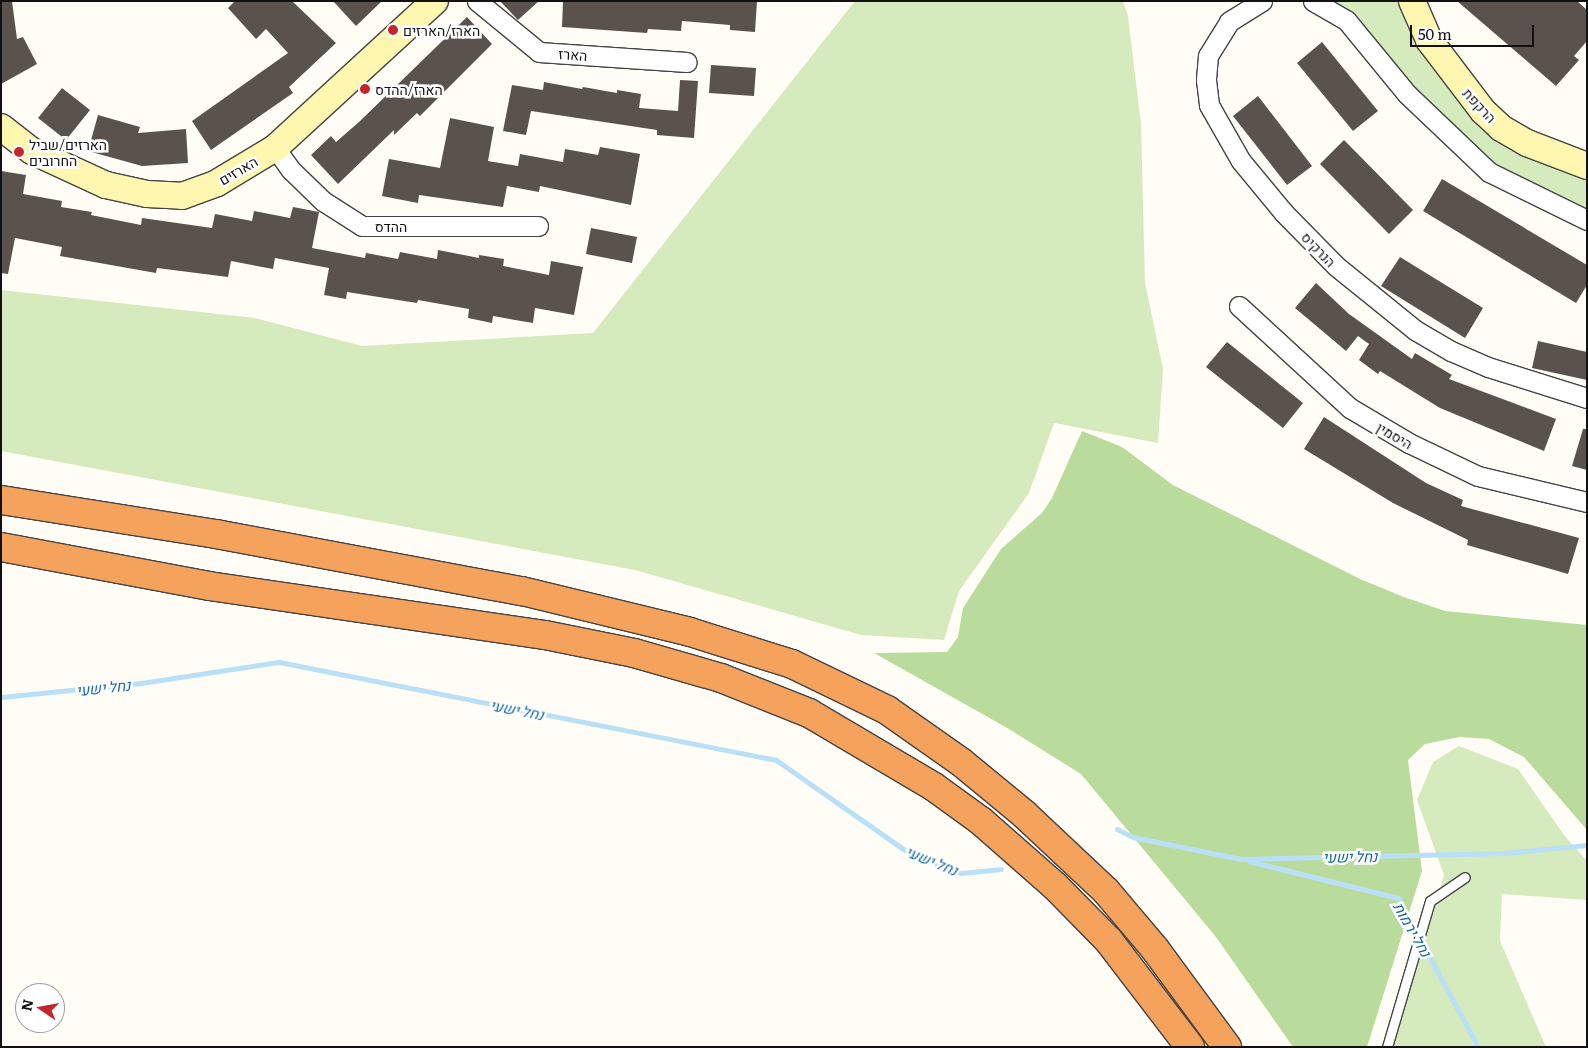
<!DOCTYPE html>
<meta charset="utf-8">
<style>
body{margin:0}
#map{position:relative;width:1588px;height:1048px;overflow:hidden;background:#fffdf5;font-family:Literata,Heebo,serif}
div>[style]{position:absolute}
.green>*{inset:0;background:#d5ebbd}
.forest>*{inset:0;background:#b9dc9c}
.stream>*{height:5px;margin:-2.5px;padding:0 2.5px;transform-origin:2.5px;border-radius:2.5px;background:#b9e0f7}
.building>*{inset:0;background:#5a524d}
.roads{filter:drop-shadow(1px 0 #444) drop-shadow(-1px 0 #444) drop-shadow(0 1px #444) drop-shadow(0 -1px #444)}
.lane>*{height:9px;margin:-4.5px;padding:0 4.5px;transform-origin:4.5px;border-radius:4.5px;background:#fff}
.street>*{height:19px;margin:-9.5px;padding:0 9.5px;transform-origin:9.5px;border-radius:9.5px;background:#fff}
.secondary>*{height:26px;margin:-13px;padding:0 13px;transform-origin:13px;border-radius:13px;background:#fff6b0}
.highway>*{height:28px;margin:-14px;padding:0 14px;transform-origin:14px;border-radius:14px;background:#f5a25d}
.dots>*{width:14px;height:14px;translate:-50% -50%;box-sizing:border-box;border:2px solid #fff;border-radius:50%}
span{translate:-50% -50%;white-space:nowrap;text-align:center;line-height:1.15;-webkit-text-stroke:5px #fff;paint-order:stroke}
.poi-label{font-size:14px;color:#111}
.left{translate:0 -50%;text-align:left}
.street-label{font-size:14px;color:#111}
.water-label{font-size:15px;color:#1768a6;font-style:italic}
.frame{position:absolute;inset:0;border:2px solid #111;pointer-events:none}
.north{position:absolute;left:15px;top:983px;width:50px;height:50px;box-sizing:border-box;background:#fff;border:1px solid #a0a0a0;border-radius:50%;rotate:282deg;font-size:14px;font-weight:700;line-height:20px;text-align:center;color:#111}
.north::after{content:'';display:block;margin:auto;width:18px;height:22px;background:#c4262e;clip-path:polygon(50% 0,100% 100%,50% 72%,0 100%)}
.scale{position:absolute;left:1410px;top:25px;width:124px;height:22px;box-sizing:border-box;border:2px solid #111;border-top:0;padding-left:6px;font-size:15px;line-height:18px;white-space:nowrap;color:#111;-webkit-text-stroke:4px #fff;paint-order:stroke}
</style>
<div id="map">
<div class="green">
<i style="clip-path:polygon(855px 1px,1123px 1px,1128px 16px,1141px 124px,1145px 283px,1163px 369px,1158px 443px,1054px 423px,1029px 493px,959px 591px,944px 640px,861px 635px,635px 570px,1px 451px,1px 290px,255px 318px,362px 346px,593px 333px)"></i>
<i style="clip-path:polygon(1327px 1px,1400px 1px,1522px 149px,1570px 174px,1587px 178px,1587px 214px,1569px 209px,1486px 158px)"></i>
<i style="clip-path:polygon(1459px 746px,1518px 769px,1564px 835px,1587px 861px,1587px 900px,1502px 894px,1500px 941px,1546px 1047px,1393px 1047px,1444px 875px,1417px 800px,1433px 762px)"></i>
</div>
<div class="forest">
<i style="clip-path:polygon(1082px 431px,1122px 447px,1173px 485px,1360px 579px,1404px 597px,1445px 611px,1587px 625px,1587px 830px,1524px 757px,1489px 739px,1460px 737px,1425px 744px,1408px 760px,1422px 871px,1367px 1047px,1293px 1047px,1216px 937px,1081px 774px,1009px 729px,874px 653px,947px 652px,958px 637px,963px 608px,1001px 549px,1042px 513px,1052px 498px)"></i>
</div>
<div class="stream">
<i style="left:1px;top:697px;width:141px;rotate:-5.7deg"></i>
<i style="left:141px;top:683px;width:140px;rotate:-8.7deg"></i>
<i style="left:279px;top:662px;width:507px;rotate:11.15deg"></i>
<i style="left:776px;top:760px;width:162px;rotate:35deg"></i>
<i style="left:909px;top:853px;width:56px;rotate:21deg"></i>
<i style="left:961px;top:873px;width:40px;rotate:-5.7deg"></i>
<i style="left:1117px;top:829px;width:18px;rotate:27deg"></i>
<i style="left:1133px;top:837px;width:110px;rotate:11.5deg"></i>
<i style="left:1241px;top:859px;width:264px;rotate:-1.3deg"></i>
<i style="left:1505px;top:853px;width:82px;rotate:-5.6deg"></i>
<i style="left:1249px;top:861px;width:154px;rotate:13.9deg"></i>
<i style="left:1398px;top:898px;width:169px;rotate:61.8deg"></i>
</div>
<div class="building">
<i style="clip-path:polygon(1px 1px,12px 1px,17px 39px,23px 37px,37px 64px,1px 84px)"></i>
<i style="clip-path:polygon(235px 1px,292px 1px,336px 43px,289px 87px,293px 93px,211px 150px,192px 121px,288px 53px,266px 29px,256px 39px,228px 8px)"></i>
<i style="clip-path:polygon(333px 1px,382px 1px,356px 26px)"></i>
<i style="clip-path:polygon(500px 1px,539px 1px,518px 20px)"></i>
<i style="clip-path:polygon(563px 1px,757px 1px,755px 32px,730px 30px,730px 25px,682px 21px,681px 31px,648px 29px,647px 33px,562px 27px)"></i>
<i style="clip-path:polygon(1457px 1px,1577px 1px,1587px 10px,1587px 41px,1574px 56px,1579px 60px,1556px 86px)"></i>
<i style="clip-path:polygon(467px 17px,492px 44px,420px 116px,417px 113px,394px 135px,394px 130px,338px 184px,311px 155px,331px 136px,336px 142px,359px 122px)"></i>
<i style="clip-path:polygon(1322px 42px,1378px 111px,1353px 131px,1297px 63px)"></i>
<i style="clip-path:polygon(711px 65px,756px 68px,754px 96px,709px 93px)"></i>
<i style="clip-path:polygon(680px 80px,698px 81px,694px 138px,657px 135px,657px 130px,531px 111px,526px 135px,503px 131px,512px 85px,543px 90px,544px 82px,582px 89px,583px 87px,617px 93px,617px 90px,641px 94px,639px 108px,678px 111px)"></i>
<i style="clip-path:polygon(62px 88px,90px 110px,66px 140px,38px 118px)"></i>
<i style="clip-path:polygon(1258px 96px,1312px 166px,1287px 185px,1233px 116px)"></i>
<i style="clip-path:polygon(98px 115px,140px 127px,138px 133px,186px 129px,188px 163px,142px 166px,88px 151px)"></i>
<i style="clip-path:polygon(450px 118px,494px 127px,488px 161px,518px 166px,520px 154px,563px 162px,565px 149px,598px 155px,600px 147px,640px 154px,631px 205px,540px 186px,539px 192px,507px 186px,503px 207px,419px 195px,418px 203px,382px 196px,389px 159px,440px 168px)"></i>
<i style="clip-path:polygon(1344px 140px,1413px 210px,1389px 234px,1320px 164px)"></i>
<i style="clip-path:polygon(1px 171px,26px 175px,23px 194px,62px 201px,61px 207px,92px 212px,91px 215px,141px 225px,142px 218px,212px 228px,215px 214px,252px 221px,254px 211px,290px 218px,293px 207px,319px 212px,312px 248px,365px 258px,366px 253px,398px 259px,400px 252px,437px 259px,438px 250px,479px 258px,479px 255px,504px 259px,503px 266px,549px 275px,551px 261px,583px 267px,574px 315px,535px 308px,533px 323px,493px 316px,492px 323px,468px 318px,469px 309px,418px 300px,417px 303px,347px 292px,346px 299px,324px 295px,329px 268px,275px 258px,273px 269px,231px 261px,228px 277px,157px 268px,156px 273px,60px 256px,62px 247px,15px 238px,8px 274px,1px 273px)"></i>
<i style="clip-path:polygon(1442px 179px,1587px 265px,1587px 285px,1576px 303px,1423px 211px)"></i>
<i style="clip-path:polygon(591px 228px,637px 237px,632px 263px,586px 254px)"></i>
<i style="clip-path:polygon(1400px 257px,1483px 308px,1465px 338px,1381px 286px)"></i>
<i style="clip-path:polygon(1316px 283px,1349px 314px,1412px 359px,1415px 353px,1452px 375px,1449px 379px,1556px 419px,1544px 451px,1440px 408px,1380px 371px,1378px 374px,1359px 360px,1369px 344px,1358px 336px,1346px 351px,1339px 345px,1295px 308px)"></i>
<i style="clip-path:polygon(1538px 341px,1587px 352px,1587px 380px,1532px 368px)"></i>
<i style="clip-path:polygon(1227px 342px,1303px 403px,1283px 428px,1206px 367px)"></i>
<i style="clip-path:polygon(1324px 417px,1426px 483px,1463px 500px,1461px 506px,1579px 538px,1568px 574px,1467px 545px,1468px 540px,1393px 503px,1304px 449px)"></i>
<i style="clip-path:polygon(1583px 429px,1587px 429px,1587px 470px,1572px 466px)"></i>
</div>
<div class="roads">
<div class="lane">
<i style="left:1387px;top:1047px;width:152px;rotate:-73.6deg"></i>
<i style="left:1430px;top:901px;width:42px;rotate:-34.4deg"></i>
</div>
<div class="street">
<i style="left:477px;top:1px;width:80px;rotate:39.4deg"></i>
<i style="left:539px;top:52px;width:148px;rotate:3.9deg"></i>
<i style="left:1262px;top:1px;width:39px;rotate:148deg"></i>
<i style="left:1229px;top:22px;width:40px;rotate:122deg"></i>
<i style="left:1208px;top:56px;width:24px;rotate:95deg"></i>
<i style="left:1206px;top:80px;width:25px;rotate:83deg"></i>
<i style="left:1209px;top:105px;width:64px;rotate:60.3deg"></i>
<i style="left:1241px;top:161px;width:67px;rotate:50.4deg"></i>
<i style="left:1284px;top:213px;width:74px;rotate:45.5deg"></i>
<i style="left:1336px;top:266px;width:102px;rotate:39deg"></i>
<i style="left:1415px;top:330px;width:42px;rotate:30.3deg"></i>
<i style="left:1451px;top:351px;width:40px;rotate:23.4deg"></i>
<i style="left:1488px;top:367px;width:104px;rotate:17.4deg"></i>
<i style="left:1313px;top:1px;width:39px;rotate:30deg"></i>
<i style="left:1347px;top:21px;width:94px;rotate:50.6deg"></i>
<i style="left:1407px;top:94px;width:113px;rotate:43.6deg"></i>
<i style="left:1489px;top:172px;width:109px;rotate:26.1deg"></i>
<i style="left:275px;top:148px;width:27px;rotate:54deg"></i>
<i style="left:291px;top:170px;width:45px;rotate:44.1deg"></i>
<i style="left:323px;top:201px;width:46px;rotate:32.7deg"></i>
<i style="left:362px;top:226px;width:176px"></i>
<i style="left:1239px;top:306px;width:151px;rotate:42.6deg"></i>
<i style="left:1350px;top:408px;width:69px;rotate:30.7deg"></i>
<i style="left:1409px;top:443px;width:76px;rotate:25.6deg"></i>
<i style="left:1478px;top:476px;width:112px;rotate:13.4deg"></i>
</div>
<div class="secondary">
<i style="left:1412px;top:1px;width:43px;rotate:66.4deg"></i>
<i style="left:1429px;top:40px;width:89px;rotate:52.7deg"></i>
<i style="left:1483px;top:111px;width:25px;rotate:43deg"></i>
<i style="left:1501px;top:128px;width:30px;rotate:30deg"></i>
<i style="left:1527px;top:143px;width:64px;rotate:21deg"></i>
<i style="left:1px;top:127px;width:39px;rotate:38deg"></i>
<i style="left:32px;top:151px;width:81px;rotate:24.7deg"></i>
<i style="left:106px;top:185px;width:42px;rotate:12.4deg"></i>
<i style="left:147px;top:194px;width:35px;rotate:3deg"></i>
<i style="left:182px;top:196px;width:37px;rotate:-20deg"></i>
<i style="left:217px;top:183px;width:68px;rotate:-31.1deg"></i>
<i style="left:275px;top:148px;width:217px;rotate:-42.6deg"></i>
</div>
<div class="highway">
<i style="left:1px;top:500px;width:218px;rotate:9deg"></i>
<i style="left:216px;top:534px;width:311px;rotate:10.6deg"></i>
<i style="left:522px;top:591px;width:173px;rotate:13.7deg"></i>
<i style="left:690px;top:632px;width:107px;rotate:17.4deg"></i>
<i style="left:792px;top:664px;width:106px;rotate:25.8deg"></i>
<i style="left:887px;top:710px;width:90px;rotate:35.1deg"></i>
<i style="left:961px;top:762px;width:82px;rotate:39.5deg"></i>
<i style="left:1024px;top:814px;width:112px;rotate:43.2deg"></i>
<i style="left:1106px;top:891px;width:76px;rotate:49.8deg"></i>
<i style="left:1155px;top:949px;width:122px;rotate:53.7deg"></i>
<i style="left:1px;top:547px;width:212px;rotate:10.6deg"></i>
<i style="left:209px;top:586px;width:340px;rotate:8.3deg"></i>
<i style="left:545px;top:635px;width:91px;rotate:11.4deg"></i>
<i style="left:634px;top:653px;width:91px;rotate:16deg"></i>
<i style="left:721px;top:678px;width:95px;rotate:21.7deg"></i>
<i style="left:809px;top:713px;width:145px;rotate:30.6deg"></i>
<i style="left:934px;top:787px;width:58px;rotate:35.9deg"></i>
<i style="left:981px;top:821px;width:98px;rotate:41.3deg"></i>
<i style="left:1055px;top:886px;width:77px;rotate:45.5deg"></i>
<i style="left:1109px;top:941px;width:133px;rotate:52.6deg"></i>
</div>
</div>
<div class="dots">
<i style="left:393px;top:30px;background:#c4262e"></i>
<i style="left:365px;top:89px;background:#c4262e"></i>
<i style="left:19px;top:152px;background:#c4262e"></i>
</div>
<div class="poi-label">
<span class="left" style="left:403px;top:30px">הארז/הארזים</span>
<span class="left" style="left:375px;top:89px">הארז/ההדס</span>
<span class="left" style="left:29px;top:152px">הארזים/שביל<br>החרובים</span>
</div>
<div class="street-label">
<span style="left:573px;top:54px;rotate:4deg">הארז</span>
<span style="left:1480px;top:105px;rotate:47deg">הרקפת</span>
<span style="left:238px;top:170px;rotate:-30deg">הארזים</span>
<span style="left:391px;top:226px">ההדס</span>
<span style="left:1319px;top:249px;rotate:46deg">הנרקיס</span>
<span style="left:1395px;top:435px;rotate:30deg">היסמין</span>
</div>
<div class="water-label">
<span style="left:103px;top:687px;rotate:-6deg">נחל ישעי</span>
<span style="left:517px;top:709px;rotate:11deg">נחל ישעי</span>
<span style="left:1350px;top:856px;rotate:-1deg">נחל ישעי</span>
<span style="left:932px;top:860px;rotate:22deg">נחל ישעי</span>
<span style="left:1413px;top:929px;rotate:60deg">נחל ירמות</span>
</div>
<div class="frame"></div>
<div class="north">N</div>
<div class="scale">50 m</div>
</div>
